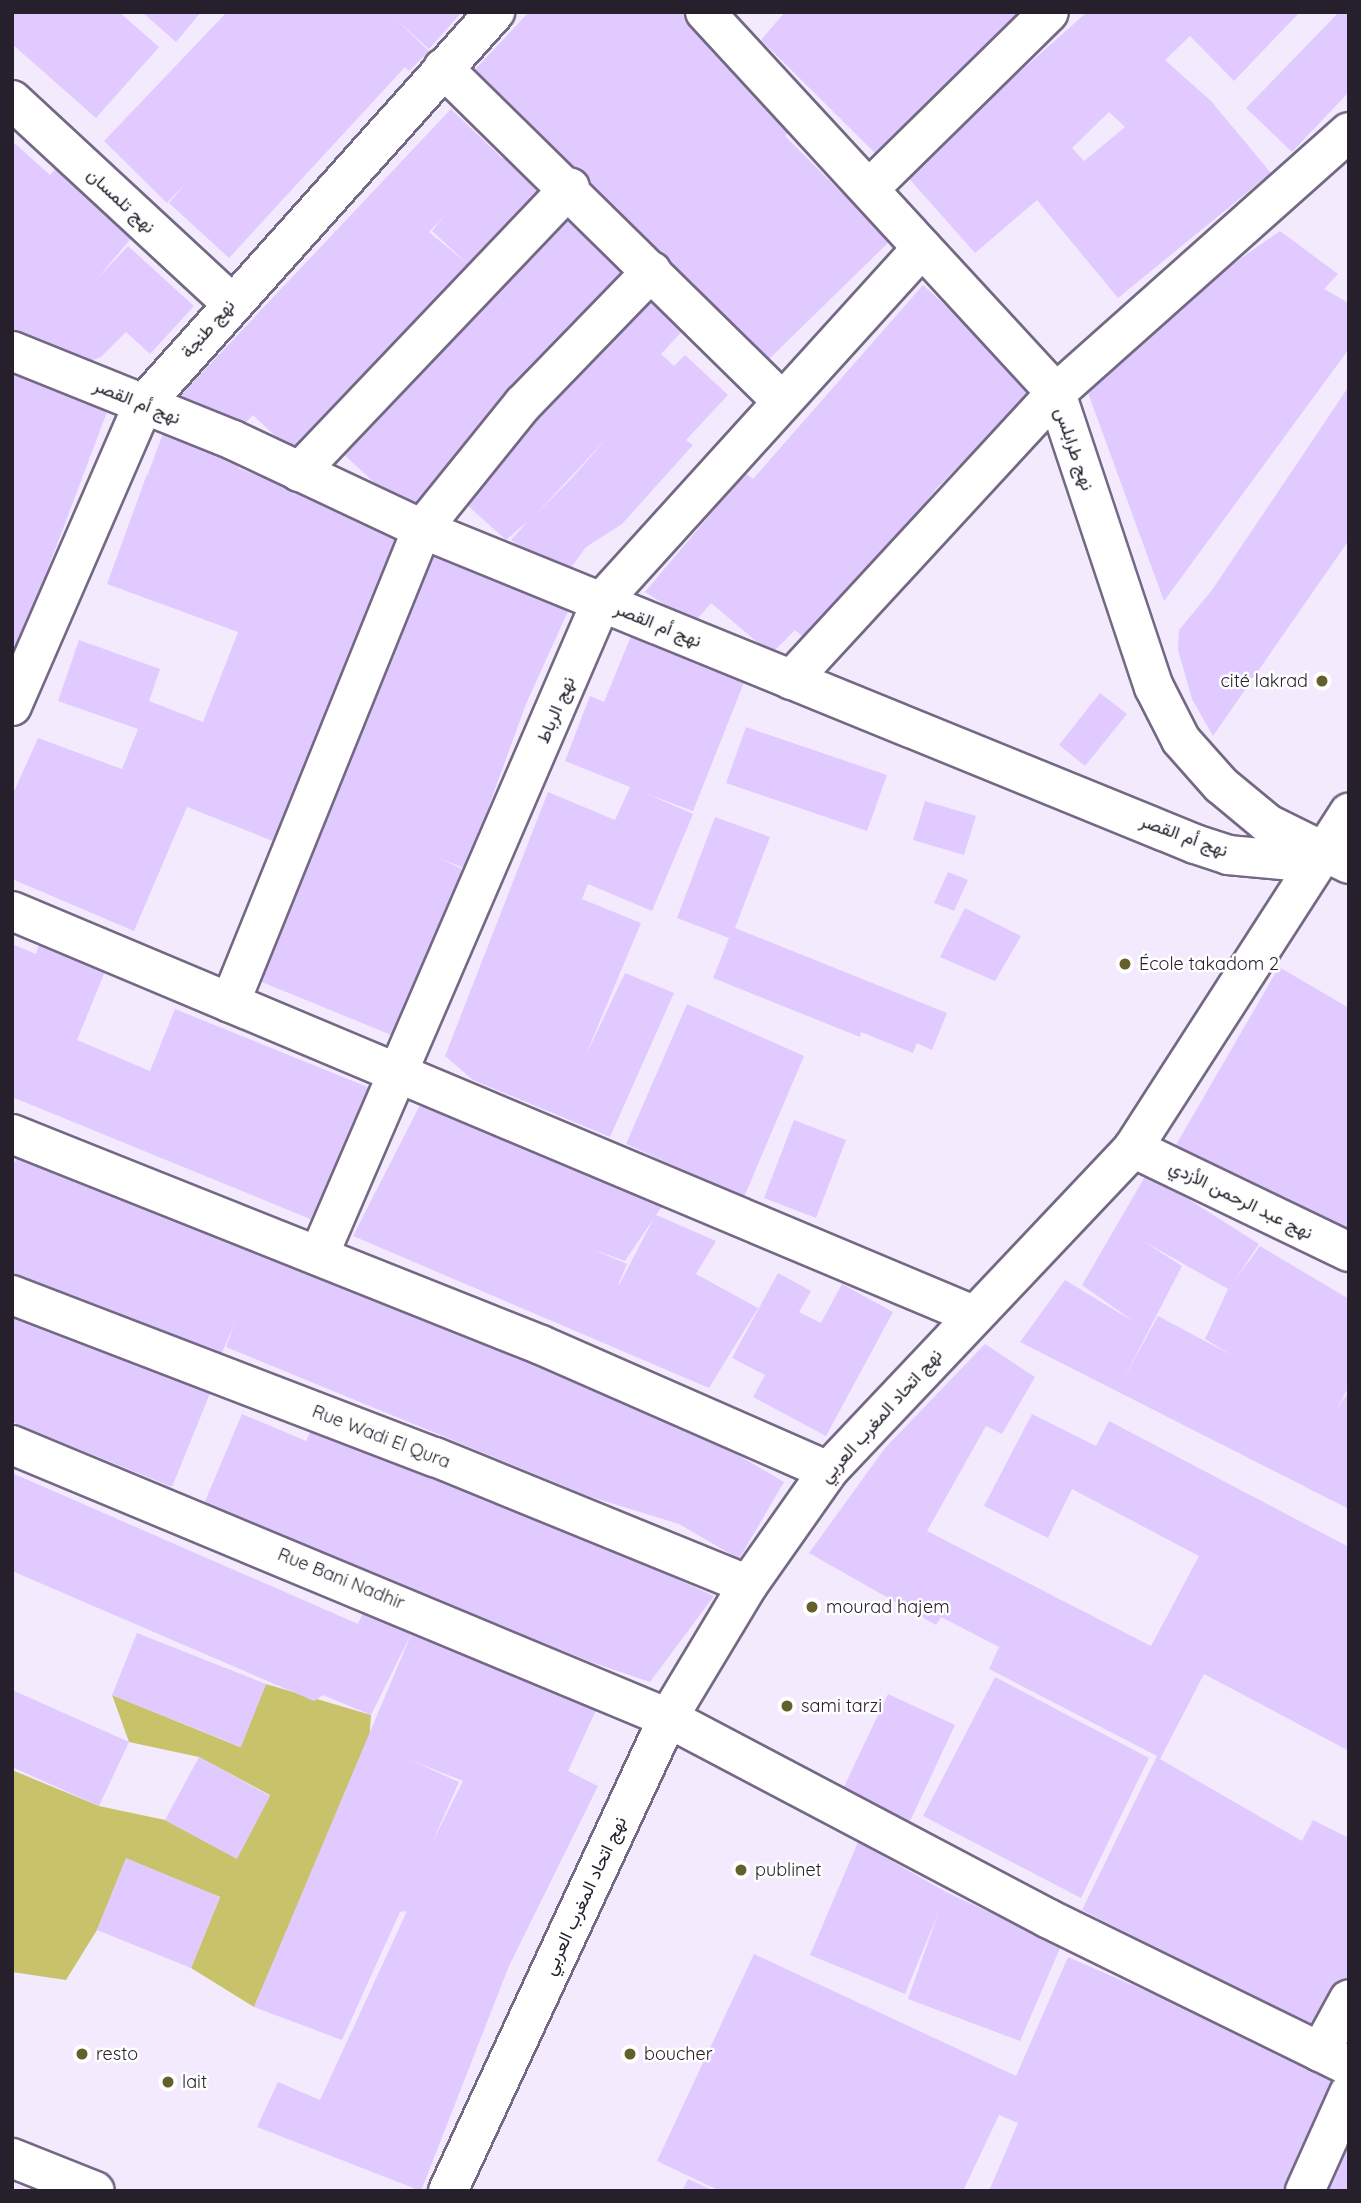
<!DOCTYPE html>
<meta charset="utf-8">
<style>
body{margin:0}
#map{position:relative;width:1361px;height:2203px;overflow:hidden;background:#f3ebfd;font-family:Quicksand,Vazirmatn,sans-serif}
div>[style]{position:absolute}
.green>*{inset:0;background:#c8c36a}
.building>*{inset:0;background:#e1caff}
.roads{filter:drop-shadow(2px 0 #746983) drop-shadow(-2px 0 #746983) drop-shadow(0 2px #746983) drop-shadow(0 -2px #746983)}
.street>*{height:38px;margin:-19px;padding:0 19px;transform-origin:19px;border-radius:19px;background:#fff}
.primary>*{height:38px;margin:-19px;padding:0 19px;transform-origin:19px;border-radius:19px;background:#fff}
.dots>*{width:19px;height:19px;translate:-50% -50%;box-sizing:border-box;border:4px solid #fff;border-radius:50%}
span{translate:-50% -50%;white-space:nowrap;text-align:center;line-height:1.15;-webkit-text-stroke:5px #fff;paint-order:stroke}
.street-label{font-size:18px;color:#25202b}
.poi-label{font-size:18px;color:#25202b}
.right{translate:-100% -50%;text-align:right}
.left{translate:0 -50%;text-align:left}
.frame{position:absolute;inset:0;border:14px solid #25202b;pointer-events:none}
</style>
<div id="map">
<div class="green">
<i style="clip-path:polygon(266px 1684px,371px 1715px,369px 1743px,254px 2007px,191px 1968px,220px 1897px,126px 1859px,97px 1930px,66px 1980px,12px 1972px,12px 1770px,99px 1806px,165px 1820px,236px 1858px,270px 1795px,199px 1757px,129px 1742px,112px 1695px,240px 1747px)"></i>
</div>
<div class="building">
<i style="clip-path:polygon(12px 12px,119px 12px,159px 47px,96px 118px,12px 44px)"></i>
<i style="clip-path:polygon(142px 12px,201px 12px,176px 42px)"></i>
<i style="clip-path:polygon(227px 12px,462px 12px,429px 49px,393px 17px,429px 51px,409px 71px,405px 67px,229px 258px,169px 203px,187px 182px,167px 203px,104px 141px)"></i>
<i style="clip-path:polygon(529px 12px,683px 12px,795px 126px,785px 136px,890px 241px,766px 362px,612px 205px,467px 78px)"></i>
<i style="clip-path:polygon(785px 12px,1025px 12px,879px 157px,761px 40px)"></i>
<i style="clip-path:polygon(evenodd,1087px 12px,1300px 12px,1234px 81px,1190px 36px,1165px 60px,1211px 101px,1271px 173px,1118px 298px,1037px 200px,975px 253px,905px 174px,1087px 12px,1109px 112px,1125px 127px,1084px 161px,1072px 148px,1109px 112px)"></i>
<i style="clip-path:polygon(1339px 12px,1349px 12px,1349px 92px,1292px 152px,1246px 108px)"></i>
<i style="clip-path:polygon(evenodd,451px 109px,502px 158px,510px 149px,553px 192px,298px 458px,253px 415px,235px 434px,179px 397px,451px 109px,445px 215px,432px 231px,469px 265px,429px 232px,445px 215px)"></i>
<i style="clip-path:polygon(12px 141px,50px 175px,57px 167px,134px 235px,96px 280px,128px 246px,194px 306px,150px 354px,126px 332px,101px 357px,70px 369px,12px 328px)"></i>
<i style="clip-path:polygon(567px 207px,638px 273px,407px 513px,339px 450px)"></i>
<i style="clip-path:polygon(1280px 231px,1338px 274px,1324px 289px,1349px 303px,1349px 349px,1164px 601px,1088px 393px,1221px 272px)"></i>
<i style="clip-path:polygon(923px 285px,1036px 387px,936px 489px,866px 577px,805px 639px,795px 630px,771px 654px,711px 603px,694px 623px,645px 592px,745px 473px,753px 479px)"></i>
<i style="clip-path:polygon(evenodd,648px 294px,685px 328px,661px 354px,674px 366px,685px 355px,728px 395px,686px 440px,693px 445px,622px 524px,586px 547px,565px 576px,511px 540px,529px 520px,506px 540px,457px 496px,648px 294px,608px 437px,572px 478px,535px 515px,608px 437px)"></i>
<i style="clip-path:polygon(12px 368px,110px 404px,12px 664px)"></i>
<i style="clip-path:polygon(1349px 386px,1349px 540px,1213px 736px,1192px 699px,1178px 650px,1179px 630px,1212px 590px)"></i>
<i style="clip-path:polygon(166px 425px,243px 453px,238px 468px,411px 532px,283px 845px,187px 807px,134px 931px,12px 879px,12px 796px,38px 738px,122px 769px,138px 729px,58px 701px,79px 640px,160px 669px,149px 701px,203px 722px,238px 632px,107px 584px,147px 474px,165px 481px,148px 474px)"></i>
<i style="clip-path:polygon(429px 546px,570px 607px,526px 704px,466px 869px,437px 857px,466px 871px,396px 1037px,257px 980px)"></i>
<i style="clip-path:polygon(633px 631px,747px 675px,693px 811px,647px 794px,693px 814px,652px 911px,588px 884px,582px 899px,641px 923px,584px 1059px,625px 973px,674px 993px,610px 1137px,473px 1080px,445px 1056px,548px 792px,615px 820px,630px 787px,565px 761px,590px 696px,604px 702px)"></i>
<i style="clip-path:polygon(1100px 693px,1127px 714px,1085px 766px,1059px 745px)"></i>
<i style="clip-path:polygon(746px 727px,887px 775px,867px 831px,726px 783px)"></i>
<i style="clip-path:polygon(925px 801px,976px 816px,964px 855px,913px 840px)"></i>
<i style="clip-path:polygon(715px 817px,770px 837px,735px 928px,947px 1013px,932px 1050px,917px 1043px,913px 1053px,861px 1032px,860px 1037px,713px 978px,729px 938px,677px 918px)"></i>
<i style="clip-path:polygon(948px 872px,968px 880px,954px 911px,934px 903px)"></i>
<i style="clip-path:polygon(965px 908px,1021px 936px,995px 981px,940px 957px)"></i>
<i style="clip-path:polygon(40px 942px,106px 969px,77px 1040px,150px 1071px,175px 1009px,370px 1088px,315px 1221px,12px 1097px,12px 944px,36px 954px)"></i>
<i style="clip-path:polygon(1279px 967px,1349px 1008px,1349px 1235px,1173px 1150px)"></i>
<i style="clip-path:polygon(687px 1004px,804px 1056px,744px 1197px,626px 1144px)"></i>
<i style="clip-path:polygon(evenodd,420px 1105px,669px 1197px,656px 1215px,716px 1241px,696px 1274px,758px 1308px,709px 1388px,353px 1236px,420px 1105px,654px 1218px,619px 1285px,618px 1285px,627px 1264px,592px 1249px,625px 1261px,654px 1218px)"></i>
<i style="clip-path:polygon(794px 1120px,846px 1140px,816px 1218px,764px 1198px)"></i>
<i style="clip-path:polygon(26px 1145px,721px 1445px,784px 1482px,739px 1559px,679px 1524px,591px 1497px,226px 1347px,235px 1322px,219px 1360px,12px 1272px,12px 1166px)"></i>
<i style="clip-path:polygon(evenodd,1147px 1173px,1259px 1244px,1233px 1283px,1260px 1246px,1349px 1299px,1349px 1387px,1336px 1410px,1349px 1391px,1349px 1509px,1020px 1342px,1065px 1280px,1136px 1323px,1082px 1285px,1147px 1173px,1143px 1241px,1228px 1289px,1205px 1339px,1233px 1356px,1158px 1316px,1121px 1384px,1182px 1266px,1143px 1241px)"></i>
<i style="clip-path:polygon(778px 1273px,811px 1291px,799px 1312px,821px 1323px,842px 1284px,893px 1312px,826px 1436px,753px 1397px,765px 1375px,732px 1358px)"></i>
<i style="clip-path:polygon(12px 1313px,213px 1386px,172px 1487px,12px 1422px)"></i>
<i style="clip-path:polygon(985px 1344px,1035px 1377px,1002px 1434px,986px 1426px,927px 1531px,1151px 1646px,1199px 1556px,1072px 1489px,1048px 1538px,984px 1506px,1032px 1414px,1096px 1446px,1109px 1421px,1349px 1547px,1349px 1751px,1204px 1674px,1160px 1759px,1302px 1841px,1313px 1820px,1349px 1838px,1349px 1978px,1322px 2032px,1082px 1910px,1157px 1756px,989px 1669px,999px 1647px,941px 1617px,936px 1625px,809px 1553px,885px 1448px)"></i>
<i style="clip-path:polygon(242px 1414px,306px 1441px,311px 1430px,390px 1461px,395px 1450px,714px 1596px,650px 1682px,591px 1662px,203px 1506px)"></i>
<i style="clip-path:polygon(evenodd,12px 1473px,358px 1624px,369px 1600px,598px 1706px,568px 1771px,598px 1786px,509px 1966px,421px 2191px,257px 2127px,278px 2082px,320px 2100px,407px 1911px,400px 1912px,342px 2040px,254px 2007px,413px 1630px,371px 1715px,323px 1695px,314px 1701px,12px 1571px,12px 1473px,408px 1759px,463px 1781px,431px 1845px,459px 1782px,408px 1759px)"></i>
<i style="clip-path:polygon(137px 1633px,266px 1684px,241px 1747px,112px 1695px)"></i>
<i style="clip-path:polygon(995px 1677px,1149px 1758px,1081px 1898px,923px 1816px)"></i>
<i style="clip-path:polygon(12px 1690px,129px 1742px,99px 1806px,12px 1767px)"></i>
<i style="clip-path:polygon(888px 1694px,955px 1725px,910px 1821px,843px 1789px)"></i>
<i style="clip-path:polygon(199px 1757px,270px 1796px,237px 1859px,165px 1820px)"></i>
<i style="clip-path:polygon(858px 1842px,946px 1892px,1061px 1946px,1020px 2041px,908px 1999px,939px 1911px,905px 1994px,810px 1955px)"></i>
<i style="clip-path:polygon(126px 1858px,220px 1897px,191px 1968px,97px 1930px)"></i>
<i style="clip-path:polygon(754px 1954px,1016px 2076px,1068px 1957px,1337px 2074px,1289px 2191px,989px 2191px,1018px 2123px,999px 2115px,963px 2191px,720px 2191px,657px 2161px)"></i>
<i style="clip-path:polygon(1349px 2125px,1349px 2191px,1320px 2191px)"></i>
<i style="clip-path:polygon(688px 2179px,715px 2191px,682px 2191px)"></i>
</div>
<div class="roads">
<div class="street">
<i style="left:705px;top:12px;width:518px;rotate:47.35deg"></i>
<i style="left:1056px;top:393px;width:310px;rotate:71.6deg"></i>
<i style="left:1154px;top:687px;width:59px;rotate:63deg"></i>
<i style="left:1181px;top:740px;width:60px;rotate:48.4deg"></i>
<i style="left:1221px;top:785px;width:61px;rotate:39.7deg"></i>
<i style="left:1268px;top:824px;width:90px;rotate:26.3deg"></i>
<i style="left:443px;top:68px;width:472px;rotate:44.5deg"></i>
<i style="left:12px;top:100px;width:299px;rotate:42.8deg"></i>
<i style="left:869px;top:189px;width:252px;rotate:-44.5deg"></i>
<i style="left:12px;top:351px;width:238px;rotate:21.9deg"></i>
<i style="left:233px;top:440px;width:209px;rotate:25.2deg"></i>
<i style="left:422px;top:529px;width:835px;rotate:22.17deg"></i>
<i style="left:1195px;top:844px;width:35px;rotate:18deg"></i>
<i style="left:1228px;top:855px;width:87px;rotate:5.3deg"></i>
<i style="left:299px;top:472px;width:393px;rotate:-46.4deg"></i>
<i style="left:791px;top:680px;width:391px;rotate:-47.3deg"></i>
<i style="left:1056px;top:393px;width:392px;rotate:-41.7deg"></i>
<i style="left:12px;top:706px;width:328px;rotate:-66.5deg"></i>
<i style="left:143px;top:405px;width:528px;rotate:-48.15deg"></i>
<i style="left:12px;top:911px;width:1042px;rotate:22.8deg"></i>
<i style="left:230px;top:1003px;width:511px;rotate:-67.95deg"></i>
<i style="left:422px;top:529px;width:161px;rotate:-51.1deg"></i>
<i style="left:523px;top:404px;width:185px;rotate:-45.9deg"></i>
<i style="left:12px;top:1134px;width:570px;rotate:21.75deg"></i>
<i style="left:541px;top:1345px;width:313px;rotate:23.7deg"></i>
<i style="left:1133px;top:1148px;width:240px;rotate:25.7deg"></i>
<i style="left:319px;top:1255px;width:711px;rotate:-66.64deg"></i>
<i style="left:601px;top:602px;width:478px;rotate:-47.8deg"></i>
<i style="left:12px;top:1295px;width:453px;rotate:21deg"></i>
<i style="left:435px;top:1457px;width:338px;rotate:22.2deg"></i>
<i style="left:12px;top:1445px;width:711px;rotate:22.6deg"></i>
<i style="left:668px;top:1718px;width:429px;rotate:27.8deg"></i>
<i style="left:1047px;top:1918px;width:336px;rotate:26.1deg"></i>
<i style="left:1320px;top:2052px;width:60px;rotate:-61.3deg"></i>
<i style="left:448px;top:2191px;width:522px;rotate:-65.06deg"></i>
<i style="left:668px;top:1718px;width:155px;rotate:-59deg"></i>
<i style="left:748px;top:1585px;width:139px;rotate:-54.9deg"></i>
<i style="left:828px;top:1471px;width:444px;rotate:-46.6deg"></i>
<i style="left:1133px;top:1148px;width:399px;rotate:-57.2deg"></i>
<i style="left:1305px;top:2191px;width:107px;rotate:-65.8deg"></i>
</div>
<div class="primary">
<i style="left:12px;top:2158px;width:89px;rotate:21.7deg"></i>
</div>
</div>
<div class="dots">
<i style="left:1322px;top:681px;background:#63602c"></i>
<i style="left:1125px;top:964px;background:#63602c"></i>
<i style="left:812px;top:1607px;background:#63602c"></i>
<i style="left:787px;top:1706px;background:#63602c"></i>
<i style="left:741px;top:1870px;background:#63602c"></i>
<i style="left:82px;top:2054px;background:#63602c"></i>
<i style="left:630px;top:2054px;background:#63602c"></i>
<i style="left:168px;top:2082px;background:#63602c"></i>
</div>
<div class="street-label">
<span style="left:121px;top:201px;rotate:43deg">نهج تلمسان</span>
<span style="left:208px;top:329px;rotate:-49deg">نهج طنجة</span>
<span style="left:137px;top:402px;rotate:22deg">نهج أم القصر</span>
<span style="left:1074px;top:449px;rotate:71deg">نهج طرابلس</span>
<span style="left:658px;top:625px;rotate:22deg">نهج أم القصر</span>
<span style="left:556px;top:710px;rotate:-67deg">نهج الرباط</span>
<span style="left:1184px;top:836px;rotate:20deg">نهج أم القصر</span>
<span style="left:1241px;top:1200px;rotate:26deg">نهج عبد الرحمن الأزدي</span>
<span style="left:881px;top:1416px;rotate:-48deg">نهج اتحاد المغرب العربي</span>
<span style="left:381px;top:1437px;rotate:21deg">Rue Wadi El Qura</span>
<span style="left:341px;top:1579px;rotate:22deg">Rue Bani Nadhir</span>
<span style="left:585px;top:1896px;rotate:-65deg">نهج اتحاد المغرب العربي</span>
</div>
<div class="poi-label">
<span class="right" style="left:1308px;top:681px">cité lakrad</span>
<span class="left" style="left:1139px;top:964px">École takadom 2</span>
<span class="left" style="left:826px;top:1607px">mourad hajem</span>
<span class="left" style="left:801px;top:1706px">sami tarzi</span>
<span class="left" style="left:755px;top:1870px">publinet</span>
<span class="left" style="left:96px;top:2054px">resto</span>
<span class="left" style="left:644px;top:2054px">boucher</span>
<span class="left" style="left:182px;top:2082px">lait</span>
</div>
<div class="frame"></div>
</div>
